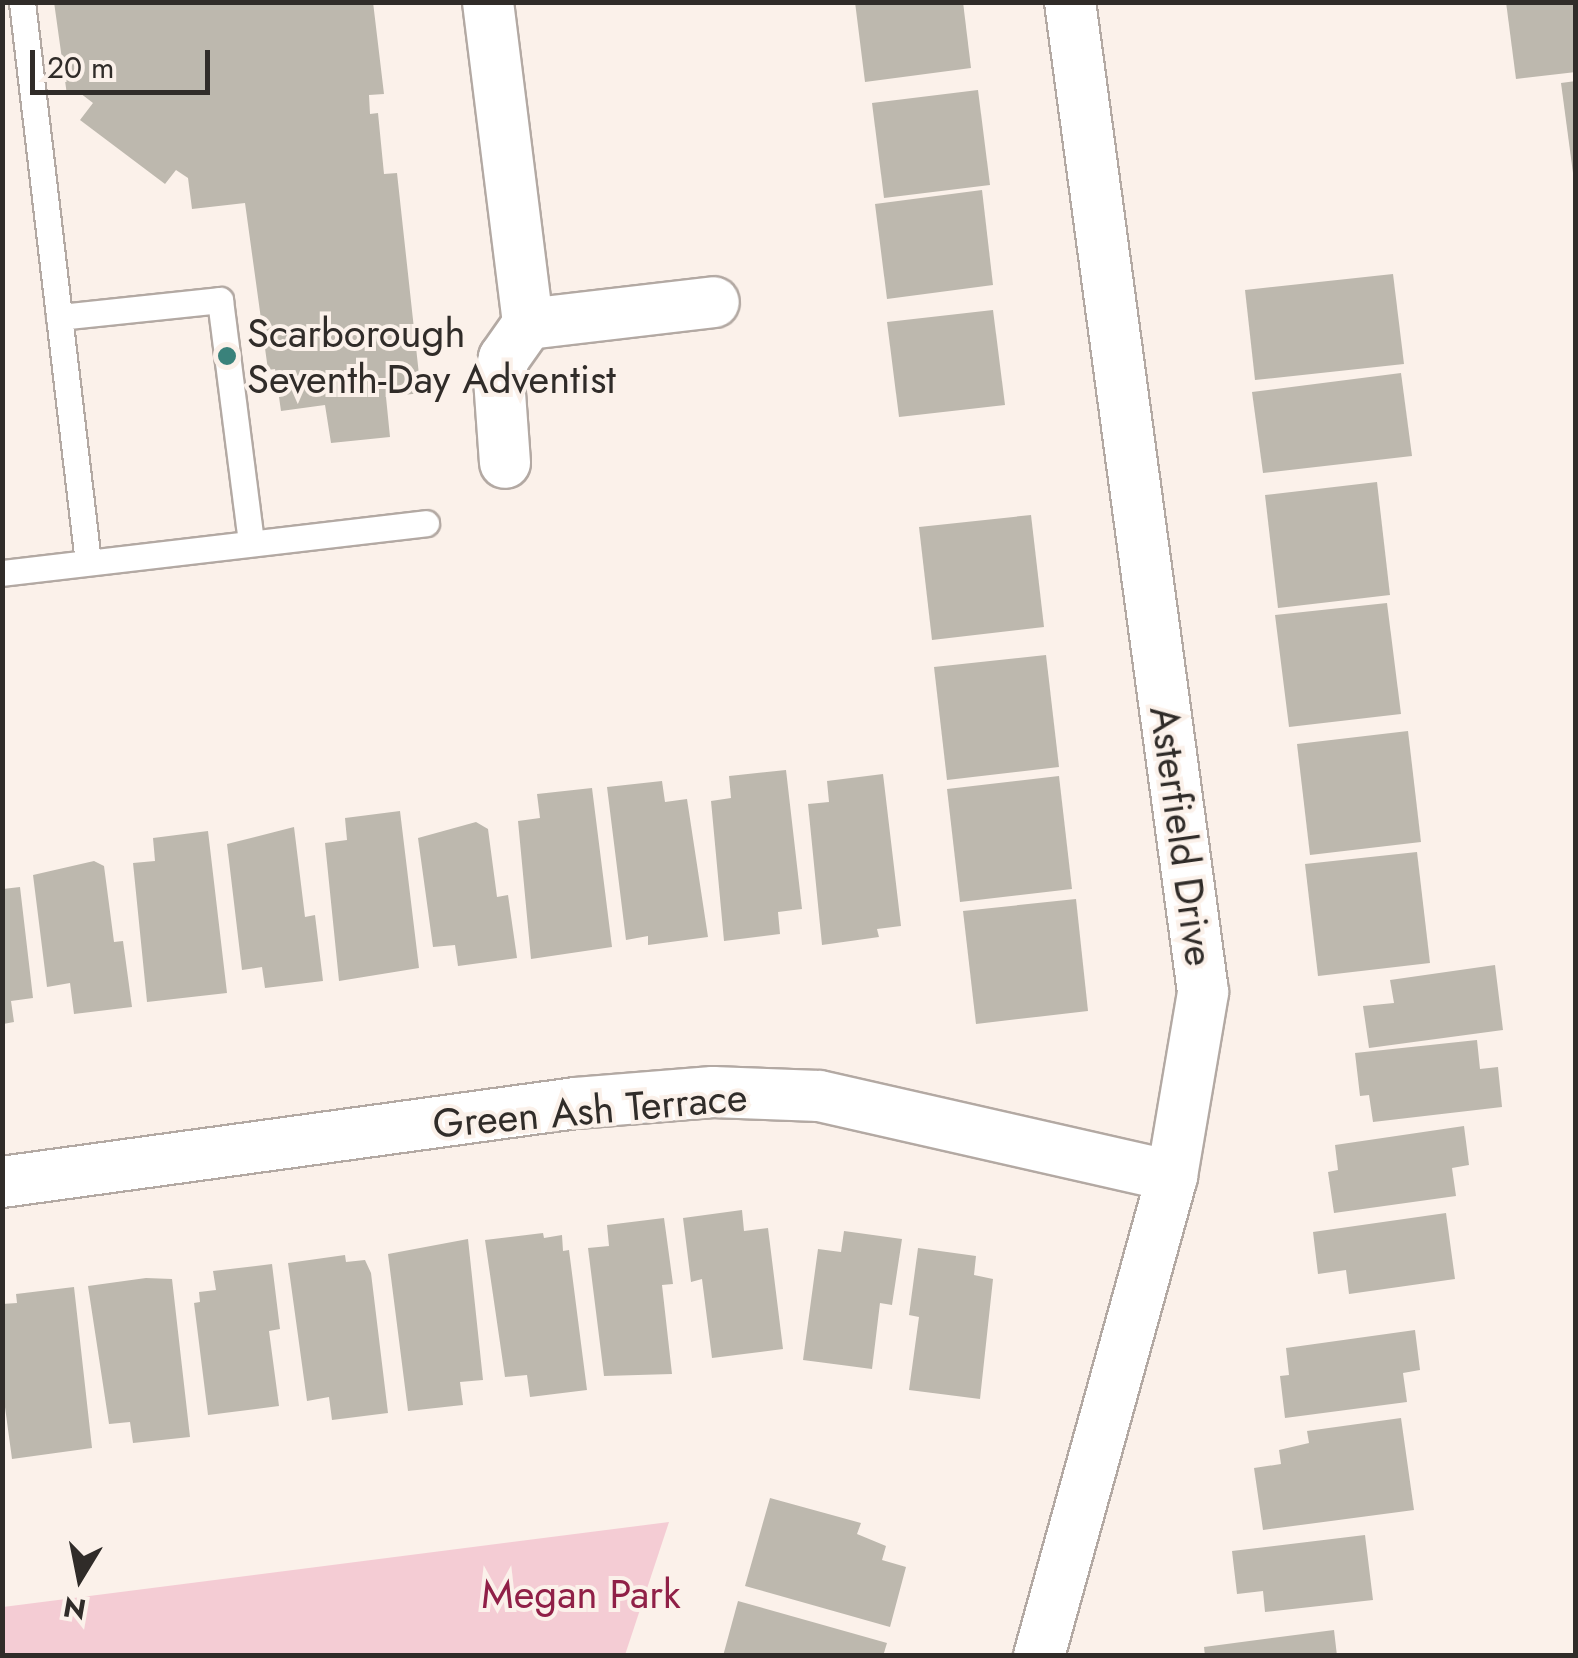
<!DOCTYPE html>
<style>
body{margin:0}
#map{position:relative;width:1578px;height:1658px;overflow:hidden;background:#fbf1ea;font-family:Jost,sans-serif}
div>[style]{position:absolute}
.green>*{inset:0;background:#f4ccd4}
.building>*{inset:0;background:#bdb8ae}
.roads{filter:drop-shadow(2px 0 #b3a9a3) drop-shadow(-2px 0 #b3a9a3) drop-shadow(0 2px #b3a9a3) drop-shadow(0 -2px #b3a9a3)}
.lane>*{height:25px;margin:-12.5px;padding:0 12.5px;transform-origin:12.5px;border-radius:12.5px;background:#fff}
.street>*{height:50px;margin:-25px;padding:0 25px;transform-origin:25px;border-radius:25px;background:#fff}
.dots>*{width:28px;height:28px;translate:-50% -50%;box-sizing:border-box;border:5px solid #fbf1ea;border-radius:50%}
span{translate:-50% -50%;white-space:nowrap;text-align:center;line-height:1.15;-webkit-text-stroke:8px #fbf1ea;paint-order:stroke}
.poi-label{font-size:40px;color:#302c29}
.left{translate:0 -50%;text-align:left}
.street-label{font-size:40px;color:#302c29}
.park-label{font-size:40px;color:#902047}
.frame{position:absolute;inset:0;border:5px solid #302c29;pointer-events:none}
.north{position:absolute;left:30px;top:1528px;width:100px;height:100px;-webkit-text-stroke:8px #fbf1ea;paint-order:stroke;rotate:190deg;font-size:28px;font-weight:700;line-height:40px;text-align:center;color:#302c29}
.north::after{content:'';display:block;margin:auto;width:35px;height:45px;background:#302c29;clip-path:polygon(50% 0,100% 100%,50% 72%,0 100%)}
.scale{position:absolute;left:30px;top:50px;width:180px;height:45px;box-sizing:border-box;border:5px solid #302c29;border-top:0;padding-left:12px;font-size:30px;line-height:35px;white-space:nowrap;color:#302c29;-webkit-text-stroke:8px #fbf1ea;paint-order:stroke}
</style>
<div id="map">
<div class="green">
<i style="clip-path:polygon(669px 1522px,625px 1655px,3px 1655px,3px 1607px)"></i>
</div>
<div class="building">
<i style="clip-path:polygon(54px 2px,373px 2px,384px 94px,369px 95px,370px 114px,378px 113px,384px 174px,397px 173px,421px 393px,386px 397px,390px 437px,331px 443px,325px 405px,281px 411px,275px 369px,268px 370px,245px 203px,192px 209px,188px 178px,176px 170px,165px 184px,80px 120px,93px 103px,80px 93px,67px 95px)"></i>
<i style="clip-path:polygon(855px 2px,963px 2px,971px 68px,865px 82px)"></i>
<i style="clip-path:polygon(1506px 2px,1576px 2px,1576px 72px,1516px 79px)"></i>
<i style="clip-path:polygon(1576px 81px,1576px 173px,1573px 173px,1561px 83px)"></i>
<i style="clip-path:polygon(978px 90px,990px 185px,884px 198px,872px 103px)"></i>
<i style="clip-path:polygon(982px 190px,993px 285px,887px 299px,875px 204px)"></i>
<i style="clip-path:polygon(1393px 274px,1404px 364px,1255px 380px,1245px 290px)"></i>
<i style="clip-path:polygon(993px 310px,1005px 405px,899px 417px,887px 322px)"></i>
<i style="clip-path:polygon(1401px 373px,1412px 456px,1263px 473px,1252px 392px)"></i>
<i style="clip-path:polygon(1377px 482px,1390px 595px,1278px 608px,1265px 495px)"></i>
<i style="clip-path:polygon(1031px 515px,1044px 627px,932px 640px,919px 527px)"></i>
<i style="clip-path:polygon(1387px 603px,1401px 714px,1289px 727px,1275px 615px)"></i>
<i style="clip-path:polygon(1046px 655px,1059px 767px,947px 780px,934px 667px)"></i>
<i style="clip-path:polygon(1408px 731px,1421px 842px,1310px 855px,1297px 744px)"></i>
<i style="clip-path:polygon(786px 770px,802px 909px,778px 912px,780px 934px,724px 941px,711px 801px,731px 798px,729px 776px)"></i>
<i style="clip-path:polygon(883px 774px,901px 926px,877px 929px,879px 937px,822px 945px,808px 804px,829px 802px,827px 781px)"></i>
<i style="clip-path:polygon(1059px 776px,1072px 889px,960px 902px,947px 789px)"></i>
<i style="clip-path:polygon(662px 781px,665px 802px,687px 799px,708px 937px,648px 945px,648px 936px,626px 940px,607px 787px)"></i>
<i style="clip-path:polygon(592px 788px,612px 947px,531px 959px,518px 821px,540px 818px,537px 794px)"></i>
<i style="clip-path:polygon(400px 811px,419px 968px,339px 981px,325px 843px,347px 840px,345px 818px)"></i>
<i style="clip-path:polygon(476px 822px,488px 829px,497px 897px,508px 895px,517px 958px,458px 966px,455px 945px,433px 947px,418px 838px)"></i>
<i style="clip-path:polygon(294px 827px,305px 917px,315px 915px,323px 981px,265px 988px,262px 967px,242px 970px,227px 844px)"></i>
<i style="clip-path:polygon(208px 831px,227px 993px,147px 1002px,133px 863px,155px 861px,153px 838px)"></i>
<i style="clip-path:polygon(1417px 852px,1430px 963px,1318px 976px,1305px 864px)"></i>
<i style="clip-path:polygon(94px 861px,104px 866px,114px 942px,123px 941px,132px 1007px,74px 1014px,70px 983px,47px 987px,33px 875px)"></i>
<i style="clip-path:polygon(20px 887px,33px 998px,11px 1001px,14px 1022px,3px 1024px,3px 889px)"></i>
<i style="clip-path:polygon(1076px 899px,1088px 1011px,976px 1024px,963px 911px)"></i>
<i style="clip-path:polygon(1495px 965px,1503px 1030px,1369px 1048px,1363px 1006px,1394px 1003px,1390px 980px)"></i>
<i style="clip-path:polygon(1477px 1040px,1480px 1069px,1498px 1067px,1502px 1107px,1373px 1122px,1369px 1095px,1360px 1096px,1355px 1053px)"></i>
<i style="clip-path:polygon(1464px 1126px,1469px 1165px,1452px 1168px,1456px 1196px,1334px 1213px,1328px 1172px,1338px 1170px,1335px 1145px)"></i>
<i style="clip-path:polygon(742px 1210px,744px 1231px,768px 1228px,783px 1349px,712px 1358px,702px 1279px,691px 1282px,683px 1218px)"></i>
<i style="clip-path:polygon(1446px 1213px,1455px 1279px,1349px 1294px,1346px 1270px,1318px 1274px,1313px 1232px)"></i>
<i style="clip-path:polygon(664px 1218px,673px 1284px,662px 1285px,672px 1374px,604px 1376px,588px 1248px,609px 1246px,607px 1225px)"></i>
<i style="clip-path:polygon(844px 1231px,902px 1239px,892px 1305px,880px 1303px,872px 1369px,803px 1360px,818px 1249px,841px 1252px)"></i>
<i style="clip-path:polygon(543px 1233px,544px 1238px,562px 1235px,563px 1251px,569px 1250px,587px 1390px,530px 1397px,527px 1375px,505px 1377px,485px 1240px)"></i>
<i style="clip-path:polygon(468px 1239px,483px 1380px,460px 1382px,463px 1405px,408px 1411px,388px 1254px)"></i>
<i style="clip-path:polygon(918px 1248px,976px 1256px,974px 1275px,993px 1279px,980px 1399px,909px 1390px,919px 1317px,909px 1315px)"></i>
<i style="clip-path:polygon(345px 1255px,346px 1262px,365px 1260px,371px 1273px,388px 1413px,332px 1420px,329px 1397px,307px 1401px,288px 1263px)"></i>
<i style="clip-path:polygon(272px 1264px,280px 1329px,269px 1331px,279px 1406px,208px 1415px,194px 1303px,200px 1302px,199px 1292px,216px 1290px,213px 1271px)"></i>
<i style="clip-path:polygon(146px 1278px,172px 1279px,190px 1437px,133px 1443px,130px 1422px,109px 1424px,88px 1286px)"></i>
<i style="clip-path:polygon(74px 1287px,92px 1448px,12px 1459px,2px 1385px,2px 1304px,17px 1303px,16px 1294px)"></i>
<i style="clip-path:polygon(1415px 1330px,1420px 1370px,1403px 1373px,1407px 1402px,1285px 1418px,1280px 1376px,1289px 1375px,1286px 1348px)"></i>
<i style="clip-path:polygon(1401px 1418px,1414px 1510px,1263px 1530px,1254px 1468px,1281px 1464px,1279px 1450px,1309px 1443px,1307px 1431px)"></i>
<i style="clip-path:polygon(770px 1498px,861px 1523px,857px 1534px,886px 1546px,882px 1560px,906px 1567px,890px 1627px,745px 1586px)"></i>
<i style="clip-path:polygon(1365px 1535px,1373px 1600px,1265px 1612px,1263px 1591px,1237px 1594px,1232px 1551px)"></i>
<i style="clip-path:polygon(738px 1601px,887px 1643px,883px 1656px,723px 1656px)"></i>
<i style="clip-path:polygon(1334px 1630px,1337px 1656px,1205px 1656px,1204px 1647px)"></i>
</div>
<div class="roads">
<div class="lane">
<i style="left:22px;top:2px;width:564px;rotate:83.28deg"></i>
<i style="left:59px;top:317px;width:162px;rotate:-6deg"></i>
<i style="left:220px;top:300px;width:245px;rotate:82.7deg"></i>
<i style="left:2px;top:573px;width:427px;rotate:-6.7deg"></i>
</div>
<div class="street">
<i style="left:488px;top:2px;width:324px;rotate:82.9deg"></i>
<i style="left:528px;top:324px;width:42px;rotate:125.2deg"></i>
<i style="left:504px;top:358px;width:22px;rotate:103deg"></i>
<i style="left:499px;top:379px;width:84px;rotate:85.9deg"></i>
<i style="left:528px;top:324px;width:187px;rotate:-6.7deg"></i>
<i style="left:2px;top:1182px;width:579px;rotate:-7.84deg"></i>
<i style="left:576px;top:1103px;width:137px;rotate:-4.6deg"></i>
<i style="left:713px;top:1092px;width:106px;rotate:2.2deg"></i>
<i style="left:819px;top:1096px;width:362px;rotate:12.8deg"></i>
<i style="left:1039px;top:1656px;width:498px;rotate:-74.5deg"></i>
<i style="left:1172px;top:1176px;width:187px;rotate:-80.4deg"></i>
<i style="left:1203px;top:992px;width:999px;rotate:-97.65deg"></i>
</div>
</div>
<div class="dots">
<i style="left:227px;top:356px;background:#3a827b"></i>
</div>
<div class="poi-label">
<span class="left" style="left:247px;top:356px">Scarborough<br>Seventh-Day Adventist</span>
</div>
<div class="street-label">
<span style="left:1182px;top:836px;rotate:82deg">Asterfield Drive</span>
<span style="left:590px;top:1110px;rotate:-5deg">Green Ash Terrace</span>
</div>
<div class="park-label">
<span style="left:581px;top:1594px">Megan Park</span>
</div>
<div class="frame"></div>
<div class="north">N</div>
<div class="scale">20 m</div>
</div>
